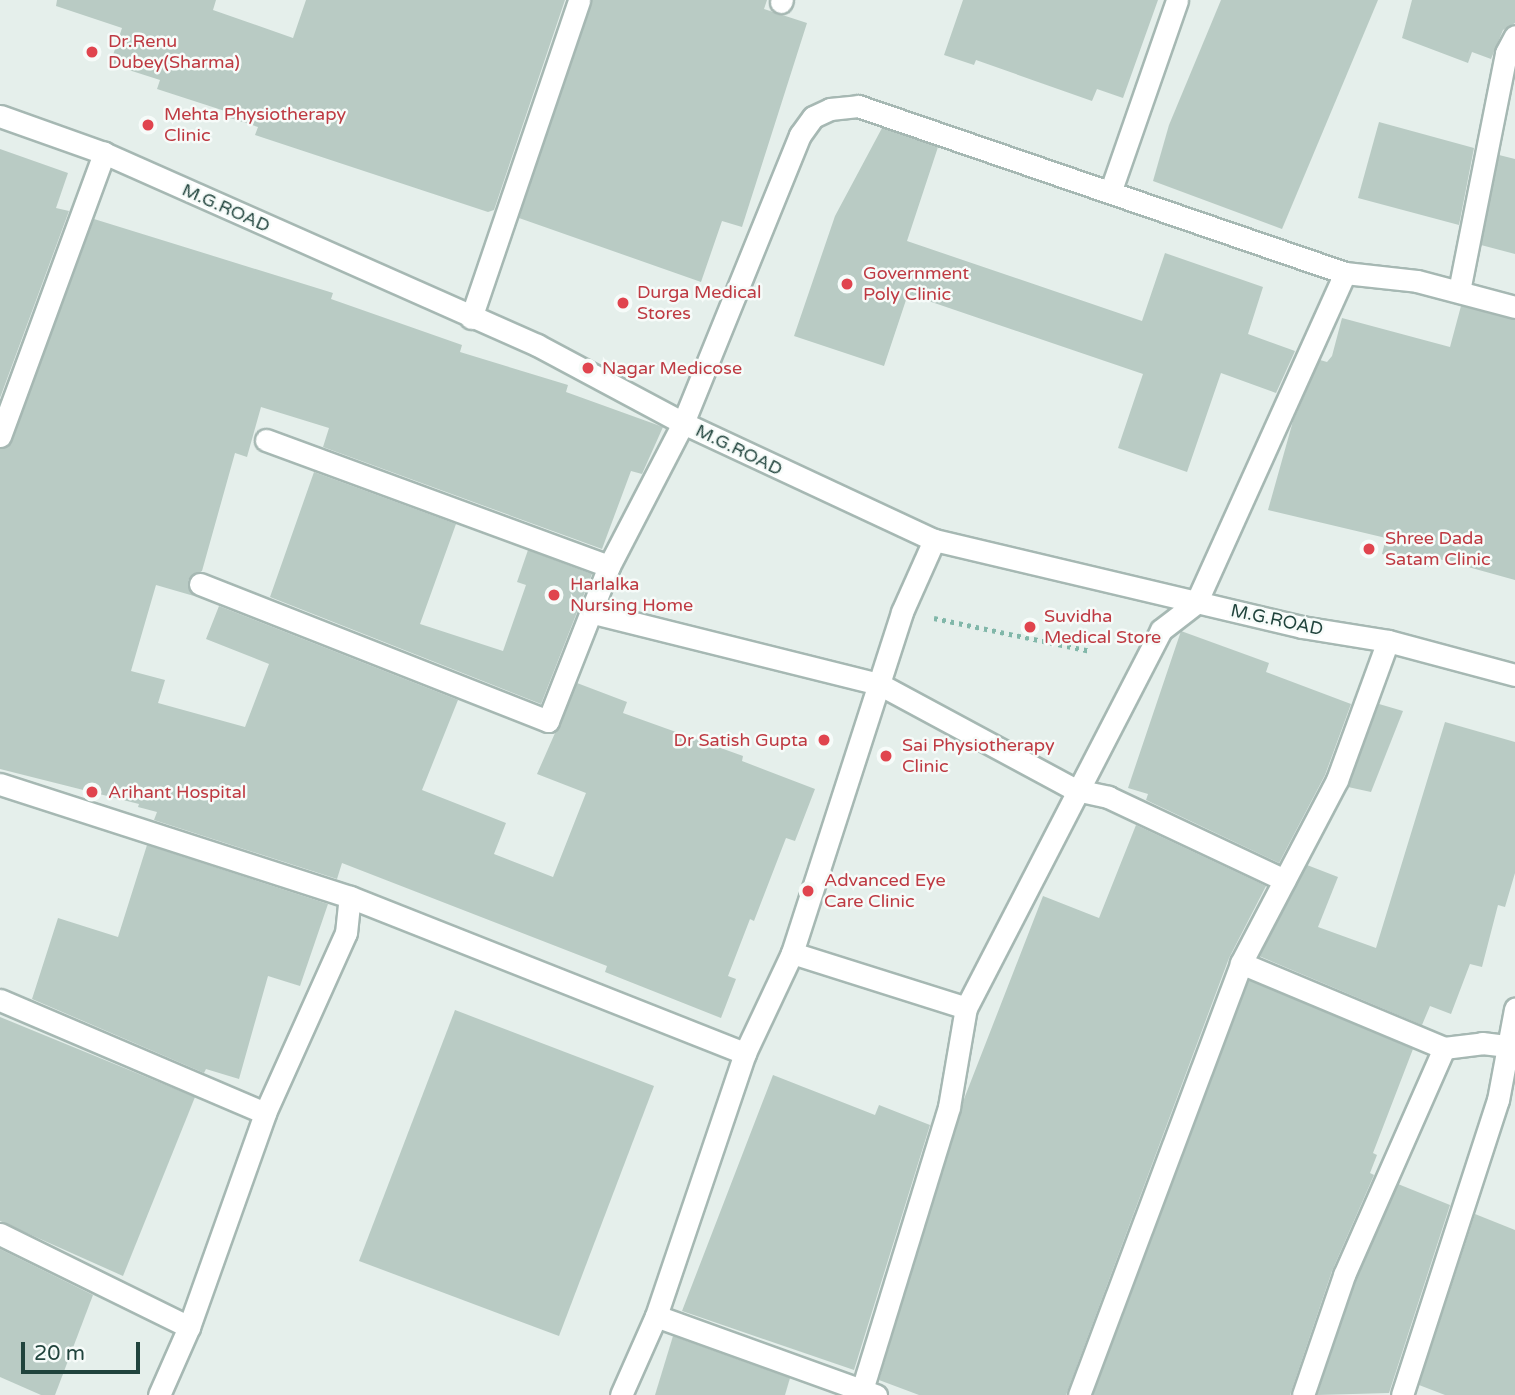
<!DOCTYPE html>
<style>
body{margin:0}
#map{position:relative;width:1515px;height:1395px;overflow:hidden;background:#e5efeb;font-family:"Varela Round",sans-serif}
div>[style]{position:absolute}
.building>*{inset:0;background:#b9cbc4}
.path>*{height:4.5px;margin-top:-2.25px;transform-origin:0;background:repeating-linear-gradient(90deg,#81b7a9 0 3.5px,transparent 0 8.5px)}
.roads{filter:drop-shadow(2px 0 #a6b8b3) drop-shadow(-2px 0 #a6b8b3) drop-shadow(0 2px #a6b8b3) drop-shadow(0 -2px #a6b8b3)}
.street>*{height:21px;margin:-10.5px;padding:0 10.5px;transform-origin:10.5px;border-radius:10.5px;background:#fff}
.secondary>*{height:21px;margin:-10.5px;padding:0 10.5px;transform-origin:10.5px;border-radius:10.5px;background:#fff}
.dots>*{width:19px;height:19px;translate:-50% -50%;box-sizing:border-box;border:4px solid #f6fbf9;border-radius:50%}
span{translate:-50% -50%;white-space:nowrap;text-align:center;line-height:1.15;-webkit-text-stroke:5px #f6fbf9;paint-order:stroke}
.health-label{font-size:18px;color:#be3a42}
.left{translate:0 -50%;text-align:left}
.right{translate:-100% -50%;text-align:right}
.street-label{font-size:18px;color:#21443d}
.scale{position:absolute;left:21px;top:1342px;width:119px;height:32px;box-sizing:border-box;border:4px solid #21443d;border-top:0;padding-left:9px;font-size:21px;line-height:24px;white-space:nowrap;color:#21443d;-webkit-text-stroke:5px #f6fbf9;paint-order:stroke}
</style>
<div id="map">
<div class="building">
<i style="clip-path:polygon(57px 0,216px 0,213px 10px,293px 38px,306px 0,565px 0,494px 210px,488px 212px,255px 135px,258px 127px,230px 118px,231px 113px,157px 89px,160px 80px,110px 64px,122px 28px,56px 6px)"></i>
<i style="clip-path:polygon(592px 0,767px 0,764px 9px,807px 23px,742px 227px,722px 221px,701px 282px,519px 218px)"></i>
<i style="clip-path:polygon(963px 0,1158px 0,1123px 98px,1097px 89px,1092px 101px,976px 60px,974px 65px,944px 55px)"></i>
<i style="clip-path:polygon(1221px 0,1378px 0,1282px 229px,1153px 181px,1169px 125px)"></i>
<i style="clip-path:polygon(1412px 0,1515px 0,1515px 23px,1503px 30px,1491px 59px,1472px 52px,1468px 63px,1402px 38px)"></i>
<i style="clip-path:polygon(1379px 122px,1474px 148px,1459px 225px,1358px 198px)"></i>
<i style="clip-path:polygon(882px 128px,938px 147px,907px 241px,1142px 321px,1165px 253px,1263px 287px,1248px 334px,1295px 351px,1276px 393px,1221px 373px,1187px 472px,1118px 448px,1143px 374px,908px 294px,884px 366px,794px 336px,835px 216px)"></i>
<i style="clip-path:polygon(0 149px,68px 173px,56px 208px,69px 211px,0 398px)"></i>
<i style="clip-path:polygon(1499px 155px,1515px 159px,1515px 254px,1481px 245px)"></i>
<i style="clip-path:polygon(94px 219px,333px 293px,331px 299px,462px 345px,460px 352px,568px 385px,566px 392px,663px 427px,642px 474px,631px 471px,602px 549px,323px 447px,329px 428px,261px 407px,247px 457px,235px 453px,202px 571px,188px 580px,194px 596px,156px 585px,131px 671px,165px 680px,158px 703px,245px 727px,269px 664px,206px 639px,219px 606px,458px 700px,422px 790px,506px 823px,494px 854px,553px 877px,586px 793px,537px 774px,577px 683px,627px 702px,623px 713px,743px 756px,742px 761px,815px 789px,795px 841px,786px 838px,754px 921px,750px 919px,728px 976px,736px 979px,721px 1018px,605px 972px,607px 966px,342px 863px,337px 879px,154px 820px,157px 812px,138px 807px,139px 804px,0 769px,0 449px,12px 441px)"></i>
<i style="clip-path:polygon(1461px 306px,1515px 320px,1515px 580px,1432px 557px,1429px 567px,1382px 554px,1386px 538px,1268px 510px,1293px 421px,1320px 360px,1327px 362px,1332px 356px,1342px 318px,1450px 347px)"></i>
<i style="clip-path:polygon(314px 472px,456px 524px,420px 624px,503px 651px,526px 585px,517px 582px,528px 550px,592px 574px,541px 704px,270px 597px)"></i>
<i style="clip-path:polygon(1181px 631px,1269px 663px,1266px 672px,1351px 704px,1325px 775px,1279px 863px,1146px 800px,1148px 794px,1128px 788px)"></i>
<i style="clip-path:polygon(1379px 704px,1403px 711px,1371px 792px,1348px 787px)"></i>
<i style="clip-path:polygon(1445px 722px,1515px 742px,1515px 873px,1505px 907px,1498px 905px,1482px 967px,1470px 964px,1451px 1014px,1430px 1006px,1422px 1025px,1259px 956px,1307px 865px,1338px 877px,1318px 927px,1376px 948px)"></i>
<i style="clip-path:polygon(1136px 825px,1266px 886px,1229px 958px,1066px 1395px,919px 1395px,879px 1380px,964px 1099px,1043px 896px,1099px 918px)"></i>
<i style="clip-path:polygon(147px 845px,328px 904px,300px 986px,268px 976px,239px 1079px,206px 1069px,204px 1073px,32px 999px,58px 918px,118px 937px)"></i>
<i style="clip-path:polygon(1249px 980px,1413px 1049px,1373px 1153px,1377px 1155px,1370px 1173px,1374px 1175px,1332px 1271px,1290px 1395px,1093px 1395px)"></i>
<i style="clip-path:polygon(455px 1010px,654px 1086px,559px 1336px,359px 1261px)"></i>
<i style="clip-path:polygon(0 1017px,195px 1097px,123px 1276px,0 1221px)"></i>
<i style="clip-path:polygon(773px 1075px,875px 1115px,879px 1105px,930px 1125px,854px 1370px,682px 1311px)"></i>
<i style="clip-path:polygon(1398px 1184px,1450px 1205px,1389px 1393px,1317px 1395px,1356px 1280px)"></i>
<i style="clip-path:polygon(1475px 1214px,1515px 1230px,1515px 1395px,1445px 1395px,1419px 1385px)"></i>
<i style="clip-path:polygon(0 1249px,93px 1295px,55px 1395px,41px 1395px,0 1377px)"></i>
<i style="clip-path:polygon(673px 1336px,790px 1378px,785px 1395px,655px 1395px)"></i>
</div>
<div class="path">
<i style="left:934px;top:618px;width:160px;rotate:11.9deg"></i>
</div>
<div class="roads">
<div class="street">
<i style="left:781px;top:2px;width:2px;rotate:-63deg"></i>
<i style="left:1111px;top:190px;width:201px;rotate:-70.8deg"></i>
<i style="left:1459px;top:291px;width:243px;rotate:-78.8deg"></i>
<i style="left:1506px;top:53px;width:19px;rotate:-62deg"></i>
<i style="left:471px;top:318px;width:336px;rotate:-71.2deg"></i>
<i style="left:0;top:436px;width:302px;rotate:-69.8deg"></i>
<i style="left:266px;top:440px;width:365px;rotate:20.2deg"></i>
<i style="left:200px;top:584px;width:374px;rotate:21.5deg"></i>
<i style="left:548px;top:721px;width:167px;rotate:-68.5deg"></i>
<i style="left:609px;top:566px;width:161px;rotate:-62.6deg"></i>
<i style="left:683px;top:423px;width:311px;rotate:-67.9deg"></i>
<i style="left:800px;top:135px;width:22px;rotate:-54deg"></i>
<i style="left:813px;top:117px;width:19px;rotate:-25deg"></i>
<i style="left:830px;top:109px;width:28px;rotate:-6deg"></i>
<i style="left:858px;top:106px;width:515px;rotate:18.93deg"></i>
<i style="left:590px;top:612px;width:298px;rotate:14deg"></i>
<i style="left:879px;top:684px;width:224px;rotate:28.3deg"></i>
<i style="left:1076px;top:790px;width:33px;rotate:12deg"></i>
<i style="left:1108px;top:797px;width:195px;rotate:25.2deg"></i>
<i style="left:0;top:784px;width:368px;rotate:17.9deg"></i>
<i style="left:350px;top:897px;width:425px;rotate:21.6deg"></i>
<i style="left:792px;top:953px;width:182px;rotate:17.5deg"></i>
<i style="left:1241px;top:963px;width:220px;rotate:22.7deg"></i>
<i style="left:0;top:1000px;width:288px;rotate:23.1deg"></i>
<i style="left:0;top:1234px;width:211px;rotate:26.2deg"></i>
<i style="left:656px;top:1316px;width:234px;rotate:19.8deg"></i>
<i style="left:862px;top:1390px;width:296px;rotate:-72.9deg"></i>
<i style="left:949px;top:1107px;width:100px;rotate:-80.3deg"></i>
<i style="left:966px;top:1008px;width:425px;rotate:-62.7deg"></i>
<i style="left:1161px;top:630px;width:44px;rotate:-37.6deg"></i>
<i style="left:1196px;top:603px;width:362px;rotate:-65.7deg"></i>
<i style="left:1345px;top:273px;width:72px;rotate:6.3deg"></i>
<i style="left:1417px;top:281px;width:101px;rotate:14.9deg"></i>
<i style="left:159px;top:1395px;width:74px;rotate:-66.2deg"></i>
<i style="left:189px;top:1327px;width:227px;rotate:-70.4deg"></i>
<i style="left:265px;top:1113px;width:197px;rotate:-65.8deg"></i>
<i style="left:346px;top:933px;width:36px;rotate:-84deg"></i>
<i style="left:621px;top:1395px;width:86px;rotate:-66.1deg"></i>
<i style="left:656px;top:1316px;width:278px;rotate:-71.3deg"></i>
<i style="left:745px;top:1053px;width:110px;rotate:-64.8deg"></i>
<i style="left:792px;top:953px;width:358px;rotate:-72.1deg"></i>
<i style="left:902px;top:612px;width:79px;rotate:-66deg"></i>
<i style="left:1079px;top:1395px;width:461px;rotate:-69.4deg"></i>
<i style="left:1241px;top:963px;width:207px;rotate:-62.3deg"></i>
<i style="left:1337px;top:780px;width:148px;rotate:-69.9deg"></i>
<i style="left:1303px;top:1395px;width:127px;rotate:-71.1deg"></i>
<i style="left:1344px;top:1275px;width:248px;rotate:-66.2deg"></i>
<i style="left:1444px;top:1048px;width:38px;rotate:-7deg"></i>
<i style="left:1482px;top:1043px;width:24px;rotate:7deg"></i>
<i style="left:1402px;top:1395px;width:310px;rotate:-72deg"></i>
<i style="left:1498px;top:1100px;width:93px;rotate:-79.4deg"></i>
</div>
<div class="secondary">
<i style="left:0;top:116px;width:110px;rotate:19.6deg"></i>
<i style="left:104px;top:153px;width:474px;rotate:23.9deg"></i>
<i style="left:537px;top:345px;width:166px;rotate:28.1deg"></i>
<i style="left:683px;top:423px;width:277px;rotate:25deg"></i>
<i style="left:934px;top:540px;width:378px;rotate:13.3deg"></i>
<i style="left:1302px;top:627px;width:87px;rotate:9.2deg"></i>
<i style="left:1388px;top:641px;width:131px;rotate:15deg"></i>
</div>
</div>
<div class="dots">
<i style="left:92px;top:52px;background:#e0444e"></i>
<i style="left:148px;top:125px;background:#e0444e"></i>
<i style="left:847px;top:284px;background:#e0444e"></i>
<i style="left:623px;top:303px;background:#e0444e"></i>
<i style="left:588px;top:368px;background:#e0444e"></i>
<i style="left:1369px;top:549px;background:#e0444e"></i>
<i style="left:554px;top:595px;background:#e0444e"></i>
<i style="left:1030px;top:627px;background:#e0444e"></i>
<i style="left:824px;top:740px;background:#e0444e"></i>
<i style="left:886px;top:756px;background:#e0444e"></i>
<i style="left:92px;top:792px;background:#e0444e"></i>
<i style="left:808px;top:891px;background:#e0444e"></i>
</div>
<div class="health-label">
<span class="left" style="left:108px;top:52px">Dr.Renu<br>Dubey(Sharma)</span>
<span class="left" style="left:164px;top:125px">Mehta Physiotherapy<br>Clinic</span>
<span class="left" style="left:863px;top:284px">Government<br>Poly Clinic</span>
<span class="left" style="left:637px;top:303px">Durga Medical<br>Stores</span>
<span class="left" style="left:602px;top:368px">Nagar Medicose</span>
<span class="left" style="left:1385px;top:549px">Shree Dada<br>Satam Clinic</span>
<span class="left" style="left:570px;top:595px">Harlalka<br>Nursing Home</span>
<span class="left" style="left:1044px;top:627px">Suvidha<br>Medical Store</span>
<span class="right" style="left:808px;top:740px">Dr Satish Gupta</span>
<span class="left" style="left:902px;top:756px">Sai Physiotherapy<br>Clinic</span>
<span class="left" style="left:108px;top:792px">Arihant Hospital</span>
<span class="left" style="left:824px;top:891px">Advanced Eye<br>Care Clinic</span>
</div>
<div class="street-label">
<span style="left:226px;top:208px;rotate:24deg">M.G.ROAD</span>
<span style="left:739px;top:450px;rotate:26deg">M.G.ROAD</span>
<span style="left:1277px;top:620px;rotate:12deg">M.G.ROAD</span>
</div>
<div class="scale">20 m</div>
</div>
